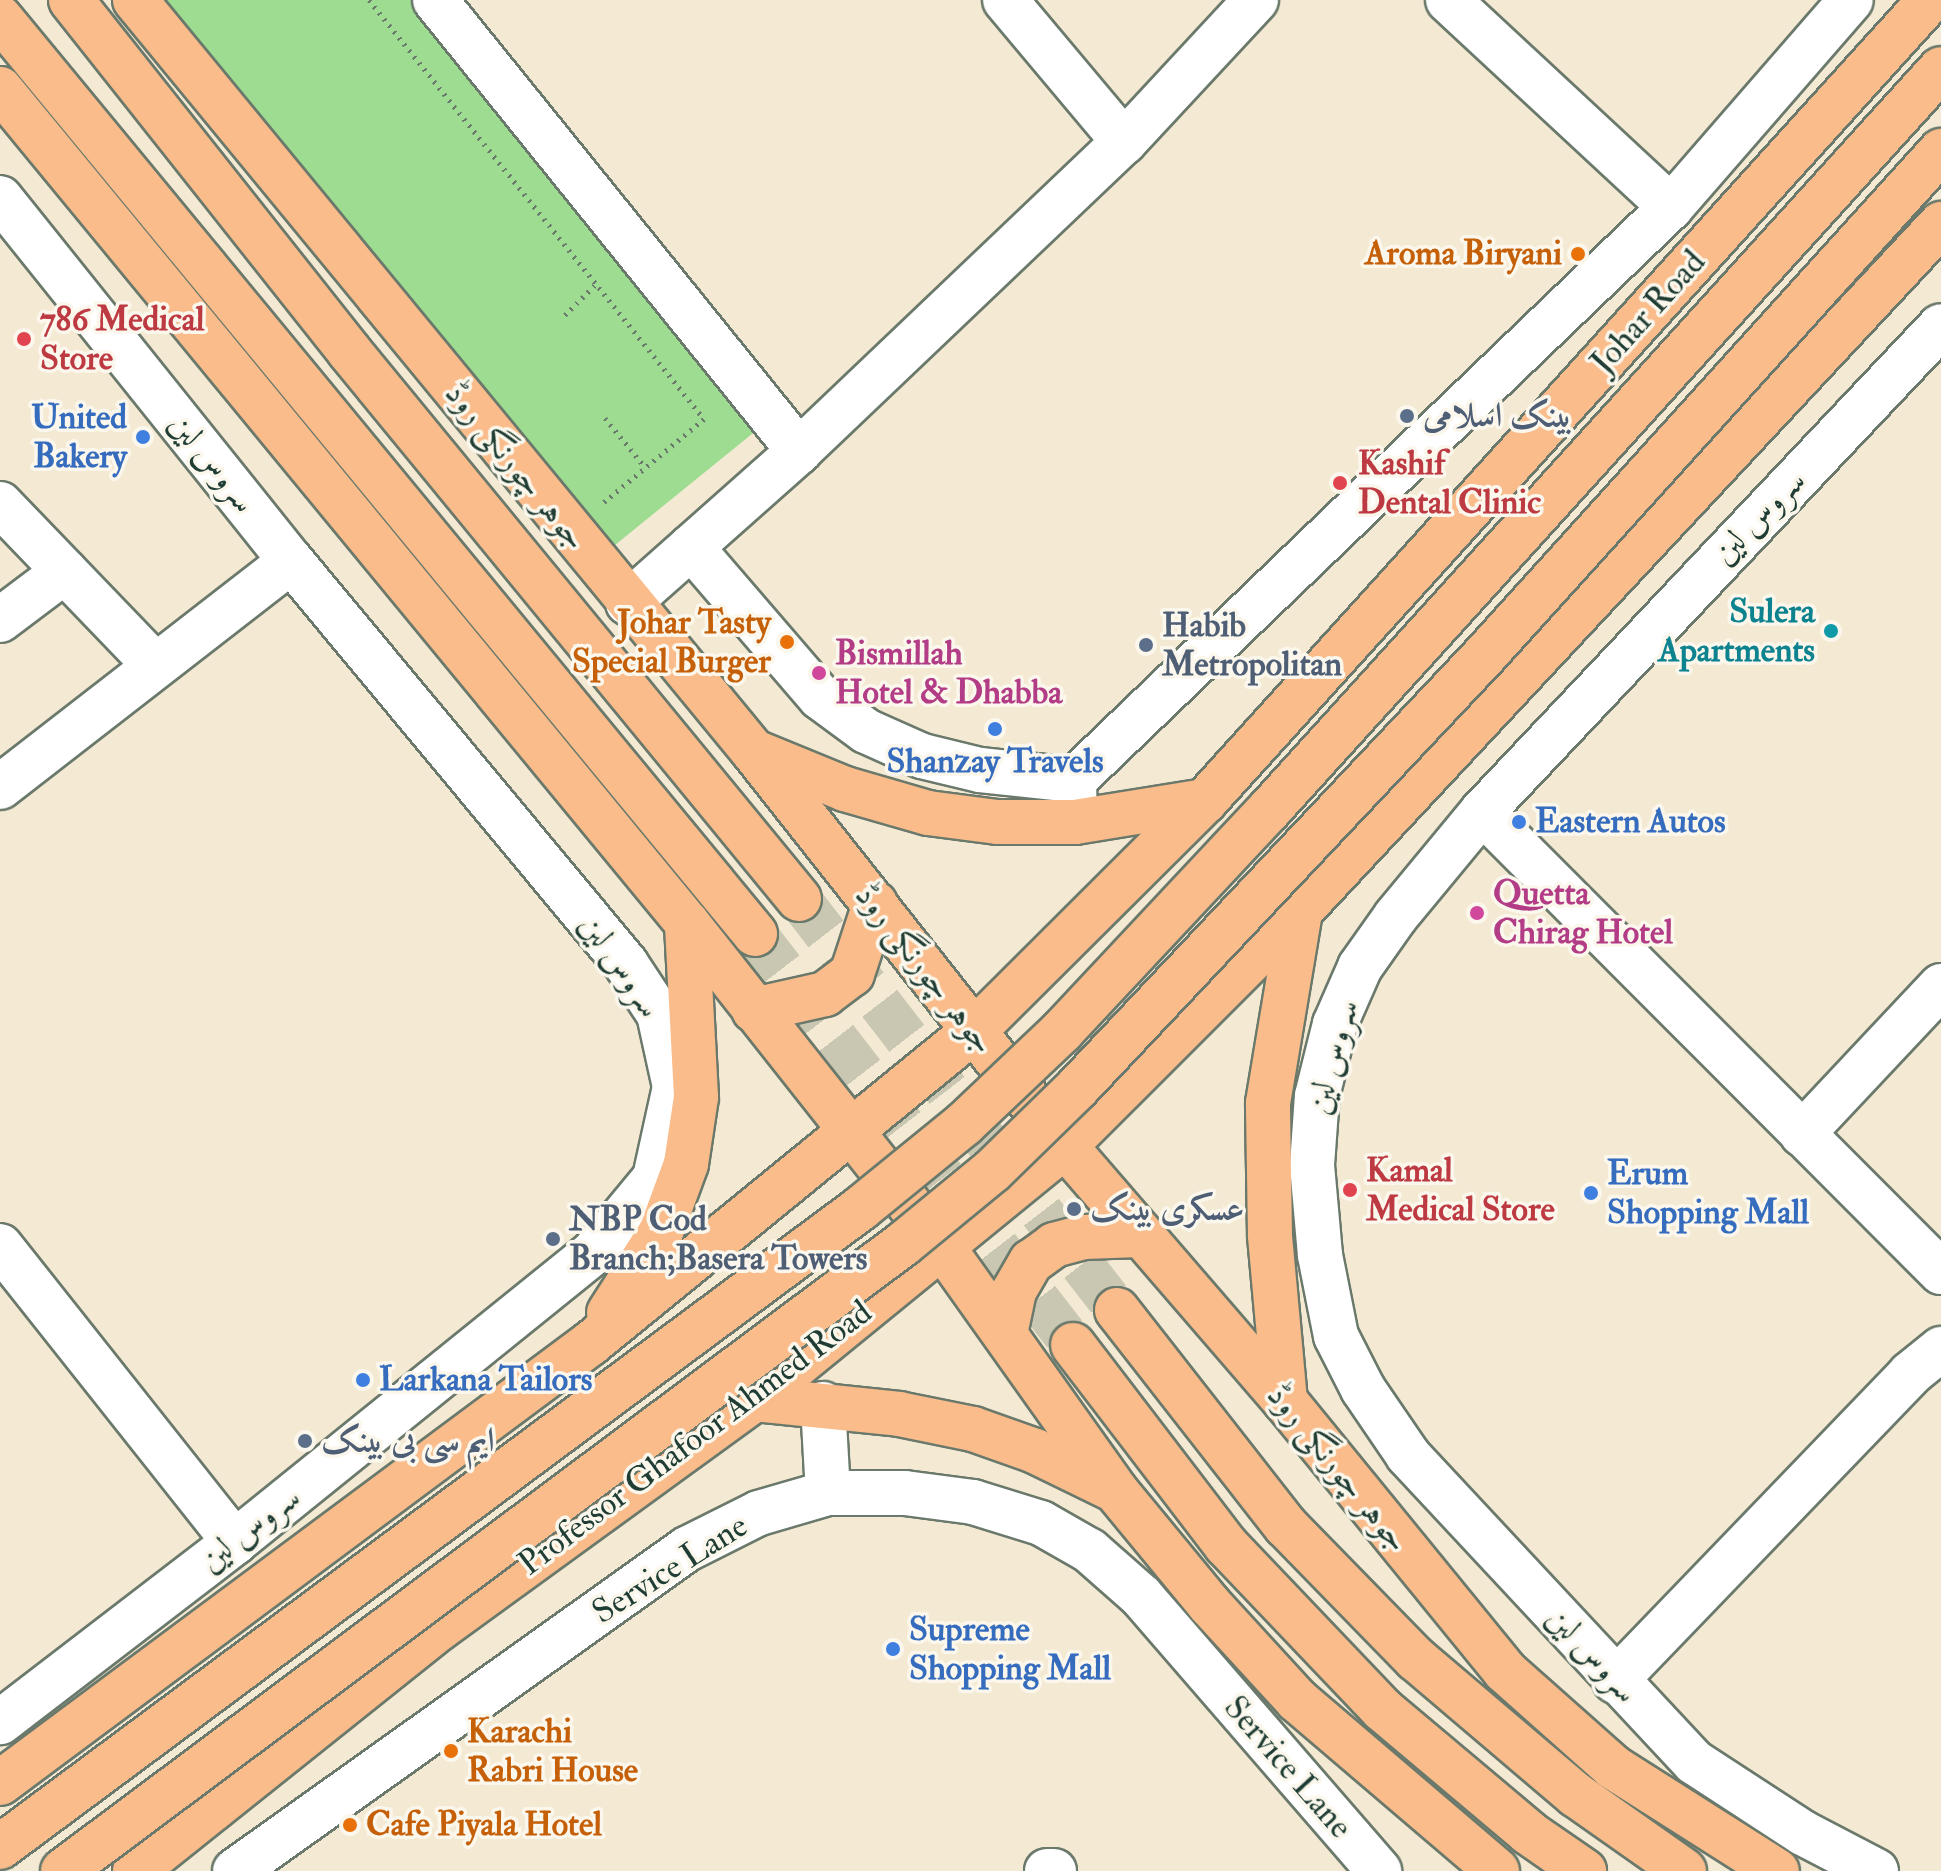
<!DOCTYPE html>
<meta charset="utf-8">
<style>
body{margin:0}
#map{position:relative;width:1941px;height:1871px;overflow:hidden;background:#f4e9d2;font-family:"IM FELL Double Pica",Amiri,serif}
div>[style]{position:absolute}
.green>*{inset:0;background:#9ddc91}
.major-tunnel>*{height:44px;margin-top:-22px;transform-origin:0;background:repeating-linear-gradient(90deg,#c9c7b2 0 44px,transparent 0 66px)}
.path>*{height:5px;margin-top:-2.5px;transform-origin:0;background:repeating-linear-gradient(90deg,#6a796b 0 2px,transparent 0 8px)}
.roads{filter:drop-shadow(2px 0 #6a796b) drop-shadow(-2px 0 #6a796b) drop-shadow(0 2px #6a796b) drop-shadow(0 -2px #6a796b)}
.minor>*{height:44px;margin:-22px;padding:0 22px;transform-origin:22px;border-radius:22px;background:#fff}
.major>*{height:44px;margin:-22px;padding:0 22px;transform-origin:22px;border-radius:22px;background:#fabc8b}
.bridges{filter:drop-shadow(2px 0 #6a796b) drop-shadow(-2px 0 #6a796b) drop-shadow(0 2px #6a796b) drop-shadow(0 -2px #6a796b)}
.major-bridge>*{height:44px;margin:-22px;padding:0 22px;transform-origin:22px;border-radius:22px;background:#fabc8b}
.dots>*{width:22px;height:22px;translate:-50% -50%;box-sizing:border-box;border:4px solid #fbf7ec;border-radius:50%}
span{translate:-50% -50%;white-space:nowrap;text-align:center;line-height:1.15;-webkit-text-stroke:7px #fbf7ec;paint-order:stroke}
.food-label{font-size:34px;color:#c56008;font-weight:700}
.right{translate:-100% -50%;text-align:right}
.left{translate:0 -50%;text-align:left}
.street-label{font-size:34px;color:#1f3d34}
.health-label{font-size:34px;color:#be3a42;font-weight:700}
.service-label{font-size:34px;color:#4e5e75;font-weight:700}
.shop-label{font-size:34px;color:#366cbe;font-weight:700}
.culture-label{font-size:34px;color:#0d838f;font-weight:700}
.hotel-label{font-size:34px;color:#b23c85;font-weight:700}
</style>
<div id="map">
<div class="green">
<i style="clip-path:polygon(142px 0,416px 0,763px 425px,599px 558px)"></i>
</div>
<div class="major-tunnel">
<i style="left:799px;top:899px;width:520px;rotate:52.27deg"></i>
<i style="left:755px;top:934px;width:520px;rotate:52.27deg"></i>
</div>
<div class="path">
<i style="left:369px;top:0;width:536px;rotate:51.36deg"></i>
<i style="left:704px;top:419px;width:130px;rotate:140.3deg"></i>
<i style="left:565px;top:315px;width:44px;rotate:-45deg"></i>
<i style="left:605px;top:418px;width:63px;rotate:50.8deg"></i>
</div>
<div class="roads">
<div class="minor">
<i style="left:435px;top:0;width:580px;rotate:51.09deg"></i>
<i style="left:1005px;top:0;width:185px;rotate:50deg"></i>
<i style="left:1448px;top:0;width:304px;rotate:42.9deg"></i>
<i style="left:0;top:198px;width:465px;rotate:51.3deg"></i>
<i style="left:291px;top:561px;width:524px;rotate:50.26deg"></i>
<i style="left:626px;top:964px;width:60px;rotate:56.6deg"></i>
<i style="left:659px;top:1014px;width:75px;rotate:77.6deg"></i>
<i style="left:675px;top:1087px;width:93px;rotate:102.4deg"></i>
<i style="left:655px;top:1178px;width:97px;rotate:129.6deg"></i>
<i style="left:593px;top:1253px;width:460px;rotate:141.1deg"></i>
<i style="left:235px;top:1542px;width:296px;rotate:142.5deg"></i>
<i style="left:0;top:504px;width:223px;rotate:46.1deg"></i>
<i style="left:691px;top:547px;width:198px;rotate:49.3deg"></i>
<i style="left:820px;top:697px;width:57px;rotate:36.5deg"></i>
<i style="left:866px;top:731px;width:61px;rotate:24.1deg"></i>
<i style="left:922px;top:756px;width:60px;rotate:13.6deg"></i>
<i style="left:980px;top:770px;width:95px;rotate:6.1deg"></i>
<i style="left:628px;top:603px;width:229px;rotate:-41.6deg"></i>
<i style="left:799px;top:451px;width:448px;rotate:-43.6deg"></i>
<i style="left:1124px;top:142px;width:194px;rotate:-47.1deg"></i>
<i style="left:0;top:620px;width:81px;rotate:-37deg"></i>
<i style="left:0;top:787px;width:368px;rotate:-37.8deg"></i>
<i style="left:1482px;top:812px;width:650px;rotate:45.06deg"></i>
<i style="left:1075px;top:822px;width:42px;rotate:-91.4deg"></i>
<i style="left:1074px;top:780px;width:827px;rotate:-43.82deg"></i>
<i style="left:1671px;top:207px;width:274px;rotate:-49deg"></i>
<i style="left:1802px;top:1134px;width:203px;rotate:-46.8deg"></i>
<i style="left:0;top:1246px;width:378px;rotate:51.6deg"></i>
<i style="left:823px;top:1404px;width:89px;rotate:86.8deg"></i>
<i style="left:1615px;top:1681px;width:426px;rotate:-46.1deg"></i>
<i style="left:1910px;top:1374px;width:40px;rotate:-39deg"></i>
<i style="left:235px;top:1871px;width:555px;rotate:-35.47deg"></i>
<i style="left:687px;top:1549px;width:80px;rotate:-26.6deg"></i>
<i style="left:759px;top:1513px;width:72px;rotate:-16.2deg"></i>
<i style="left:828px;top:1493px;width:77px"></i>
<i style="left:905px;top:1493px;width:69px;rotate:7.5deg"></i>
<i style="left:973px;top:1502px;width:71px;rotate:17.2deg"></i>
<i style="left:1041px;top:1523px;width:56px;rotate:29.7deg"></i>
<i style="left:1090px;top:1551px;width:68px;rotate:41.4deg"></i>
<i style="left:1141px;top:1596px;width:364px;rotate:49.1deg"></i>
<i style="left:1047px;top:1871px;width:7px"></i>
<i style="left:1876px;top:1871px;width:82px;rotate:-152.5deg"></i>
<i style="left:1803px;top:1833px;width:130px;rotate:-146.9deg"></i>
<i style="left:1694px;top:1762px;width:420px;rotate:-133deg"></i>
<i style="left:1408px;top:1455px;width:80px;rotate:-124.3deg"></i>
<i style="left:1363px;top:1389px;width:59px;rotate:-117deg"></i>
<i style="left:1336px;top:1336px;width:83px;rotate:-101.2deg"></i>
<i style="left:1320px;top:1255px;width:90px;rotate:-95.1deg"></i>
<i style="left:1312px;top:1165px;width:69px;rotate:-85.9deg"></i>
<i style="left:1317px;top:1096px;width:74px;rotate:-76deg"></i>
<i style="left:1335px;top:1024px;width:62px;rotate:-66.3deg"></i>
<i style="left:1360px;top:967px;width:62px;rotate:-54.8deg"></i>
<i style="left:1396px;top:916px;width:135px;rotate:-50.4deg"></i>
<i style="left:1482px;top:812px;width:668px;rotate:-46.64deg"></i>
</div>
<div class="major">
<i style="left:71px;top:0;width:448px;rotate:51.6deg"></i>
<i style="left:349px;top:351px;width:709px;rotate:50.61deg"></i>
<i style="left:135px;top:0;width:973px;rotate:50.55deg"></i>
<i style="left:753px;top:751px;width:503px;rotate:51.7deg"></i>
<i style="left:1065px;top:1146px;width:337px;rotate:49.2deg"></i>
<i style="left:1285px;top:1401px;width:348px;rotate:50.8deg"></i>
<i style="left:1505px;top:1671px;width:144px;rotate:41.6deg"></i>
<i style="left:1613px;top:1767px;width:194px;rotate:32.4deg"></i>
<i style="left:0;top:18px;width:1187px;rotate:50.5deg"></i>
<i style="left:0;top:89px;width:1081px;rotate:50.52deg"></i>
<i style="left:687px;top:923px;width:415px;rotate:51.7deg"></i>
<i style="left:944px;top:1249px;width:297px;rotate:54.6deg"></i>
<i style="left:1116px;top:1491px;width:148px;rotate:50.5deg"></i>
<i style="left:1210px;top:1605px;width:129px;rotate:47.5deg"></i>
<i style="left:1297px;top:1700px;width:263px;rotate:40.5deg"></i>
<i style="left:755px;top:752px;width:97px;rotate:22.3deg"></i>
<i style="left:845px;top:789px;width:86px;rotate:16.1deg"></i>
<i style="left:928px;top:813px;width:70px;rotate:7.4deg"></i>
<i style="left:997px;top:822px;width:78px"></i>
<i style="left:1075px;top:822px;width:132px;rotate:-9.2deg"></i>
<i style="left:754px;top:1010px;width:73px;rotate:-12.7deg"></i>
<i style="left:825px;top:994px;width:34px;rotate:-37deg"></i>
<i style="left:852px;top:974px;width:74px;rotate:-71.8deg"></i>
<i style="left:1117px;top:1310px;width:274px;rotate:52deg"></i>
<i style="left:1286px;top:1526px;width:186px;rotate:45.7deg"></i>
<i style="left:1416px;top:1659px;width:210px;rotate:40.4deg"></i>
<i style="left:1576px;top:1795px;width:132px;rotate:35.1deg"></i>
<i style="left:609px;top:1313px;width:96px;rotate:-57.3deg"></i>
<i style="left:661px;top:1232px;width:72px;rotate:-69.8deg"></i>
<i style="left:686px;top:1164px;width:68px;rotate:-81.5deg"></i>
<i style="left:696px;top:1097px;width:174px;rotate:-93deg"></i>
<i style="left:1005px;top:1334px;width:44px;rotate:-78.2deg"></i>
<i style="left:1014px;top:1291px;width:34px;rotate:-60deg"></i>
<i style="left:1031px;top:1262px;width:29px;rotate:-36deg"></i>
<i style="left:1054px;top:1245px;width:31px;rotate:-15deg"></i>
<i style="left:1084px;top:1237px;width:55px;rotate:-2.1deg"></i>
<i style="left:1073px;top:1345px;width:252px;rotate:52.6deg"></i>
<i style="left:1226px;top:1545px;width:226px;rotate:46.4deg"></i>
<i style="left:1382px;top:1709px;width:192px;rotate:40.1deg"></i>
<i style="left:1529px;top:1833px;width:67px;rotate:34.6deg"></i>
<i style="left:755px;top:1399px;width:145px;rotate:5.9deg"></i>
<i style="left:899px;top:1414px;width:76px;rotate:11.5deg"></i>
<i style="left:973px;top:1429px;width:66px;rotate:19.5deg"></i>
<i style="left:1035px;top:1451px;width:85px;rotate:26deg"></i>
<i style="left:1285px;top:1401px;width:167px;rotate:-95.2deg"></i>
<i style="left:1270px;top:1235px;width:132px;rotate:-90.9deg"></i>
<i style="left:1268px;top:1103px;width:195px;rotate:-80.5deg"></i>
<i style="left:0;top:1783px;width:737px;rotate:-36.67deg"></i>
<i style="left:591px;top:1343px;width:494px;rotate:-39.2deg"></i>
<i style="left:974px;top:1031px;width:326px;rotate:-44.9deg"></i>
<i style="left:1205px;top:801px;width:1080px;rotate:-47.85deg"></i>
<i style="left:135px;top:1871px;width:391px;rotate:-38.6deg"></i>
<i style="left:441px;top:1627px;width:388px;rotate:-36deg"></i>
<i style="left:755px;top:1399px;width:400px;rotate:-39.2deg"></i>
<i style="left:1065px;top:1146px;width:332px;rotate:-45deg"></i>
<i style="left:1300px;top:911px;width:940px;rotate:-46.98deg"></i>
</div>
</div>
<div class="bridges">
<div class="major-bridge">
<i style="left:0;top:1847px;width:1072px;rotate:-36.58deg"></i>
<i style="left:861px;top:1208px;width:133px;rotate:-39.2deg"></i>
<i style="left:964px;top:1124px;width:135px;rotate:-43.5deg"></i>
<i style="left:1062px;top:1031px;width:303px;rotate:-46.9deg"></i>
<i style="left:1269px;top:810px;width:1000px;rotate:-47.8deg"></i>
<i style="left:63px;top:1871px;width:1048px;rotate:-36.74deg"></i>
<i style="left:903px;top:1244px;width:115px;rotate:-39.4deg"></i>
<i style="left:992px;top:1171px;width:120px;rotate:-44.3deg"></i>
<i style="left:1078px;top:1087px;width:594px;rotate:-46.71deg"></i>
<i style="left:1485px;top:655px;width:680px;rotate:-47.86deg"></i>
</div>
</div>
<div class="dots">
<i style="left:1578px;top:254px;background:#e8710a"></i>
<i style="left:24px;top:339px;background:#e0444e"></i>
<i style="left:1407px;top:416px;background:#5c6f8a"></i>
<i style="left:143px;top:437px;background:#3f7fe0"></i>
<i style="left:1340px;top:483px;background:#e0444e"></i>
<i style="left:1831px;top:631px;background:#0f9aa8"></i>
<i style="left:787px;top:642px;background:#e8710a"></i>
<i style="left:1146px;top:645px;background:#5c6f8a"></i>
<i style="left:819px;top:673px;background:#d1479c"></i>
<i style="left:995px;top:729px;background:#3f7fe0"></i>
<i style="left:1519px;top:822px;background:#3f7fe0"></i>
<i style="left:1477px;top:913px;background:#d1479c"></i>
<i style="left:1350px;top:1190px;background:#e0444e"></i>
<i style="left:1591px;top:1193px;background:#3f7fe0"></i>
<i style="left:1074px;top:1209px;background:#5c6f8a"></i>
<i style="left:553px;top:1239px;background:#5c6f8a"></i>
<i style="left:363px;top:1380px;background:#3f7fe0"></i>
<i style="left:305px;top:1441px;background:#5c6f8a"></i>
<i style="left:893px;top:1649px;background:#3f7fe0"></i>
<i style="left:451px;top:1751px;background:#e8710a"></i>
<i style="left:350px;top:1825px;background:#e8710a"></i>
</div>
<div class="food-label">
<span class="right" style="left:1562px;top:254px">Aroma Biryani</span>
<span class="right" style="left:771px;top:642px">Johar Tasty<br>Special Burger</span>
<span class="left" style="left:467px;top:1751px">Karachi<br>Rabri House</span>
<span class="left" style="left:366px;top:1825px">Cafe Piyala Hotel</span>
</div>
<div class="street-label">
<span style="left:1648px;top:312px;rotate:-48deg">Johar Road</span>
<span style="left:212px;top:463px;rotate:51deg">سروس لین</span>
<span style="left:516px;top:466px;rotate:51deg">جوہر چورنگی روڈ</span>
<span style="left:1759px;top:517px;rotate:-46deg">سروس لین</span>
<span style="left:620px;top:966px;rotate:55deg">سروس لین</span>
<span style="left:925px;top:969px;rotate:52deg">جوہر چورنگی روڈ</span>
<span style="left:1333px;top:1057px;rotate:-75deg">سروس لین</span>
<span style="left:695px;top:1438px;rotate:-37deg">Professor Ghafoor Ahmed Road</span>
<span style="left:1338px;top:1468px;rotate:51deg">جوہر چورنگی روڈ</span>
<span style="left:250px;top:1529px;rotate:-38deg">سروس لین</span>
<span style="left:670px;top:1569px;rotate:-32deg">Service Lane</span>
<span style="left:1592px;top:1655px;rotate:47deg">سروس لین</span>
<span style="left:1288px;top:1767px;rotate:49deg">Service Lane</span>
</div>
<div class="health-label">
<span class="left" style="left:40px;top:339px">786 Medical<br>Store</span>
<span class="left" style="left:1358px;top:483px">Kashif<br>Dental Clinic</span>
<span class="left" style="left:1366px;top:1190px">Kamal<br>Medical Store</span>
</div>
<div class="service-label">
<span class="left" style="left:1423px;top:416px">بینک اسلامی</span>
<span class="left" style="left:1162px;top:645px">Habib<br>Metropolitan</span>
<span class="left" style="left:1090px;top:1209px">عسکری بینک</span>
<span class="left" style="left:569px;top:1239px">NBP Cod<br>Branch;Basera Towers</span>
<span class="left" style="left:321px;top:1441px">ایم سی بی بینک</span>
</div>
<div class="shop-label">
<span class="right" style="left:127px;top:437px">United<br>Bakery</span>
<span style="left:995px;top:762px">Shanzay Travels</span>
<span class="left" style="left:1535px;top:822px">Eastern Autos</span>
<span class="left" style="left:1607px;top:1193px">Erum<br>Shopping Mall</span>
<span class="left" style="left:379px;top:1380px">Larkana Tailors</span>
<span class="left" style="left:909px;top:1649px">Supreme<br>Shopping Mall</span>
</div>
<div class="culture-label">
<span class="right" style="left:1815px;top:631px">Sulera<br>Apartments</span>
</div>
<div class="hotel-label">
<span class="left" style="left:835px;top:673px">Bismillah<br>Hotel &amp; Dhabba</span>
<span class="left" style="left:1493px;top:913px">Quetta<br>Chirag Hotel</span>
</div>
</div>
